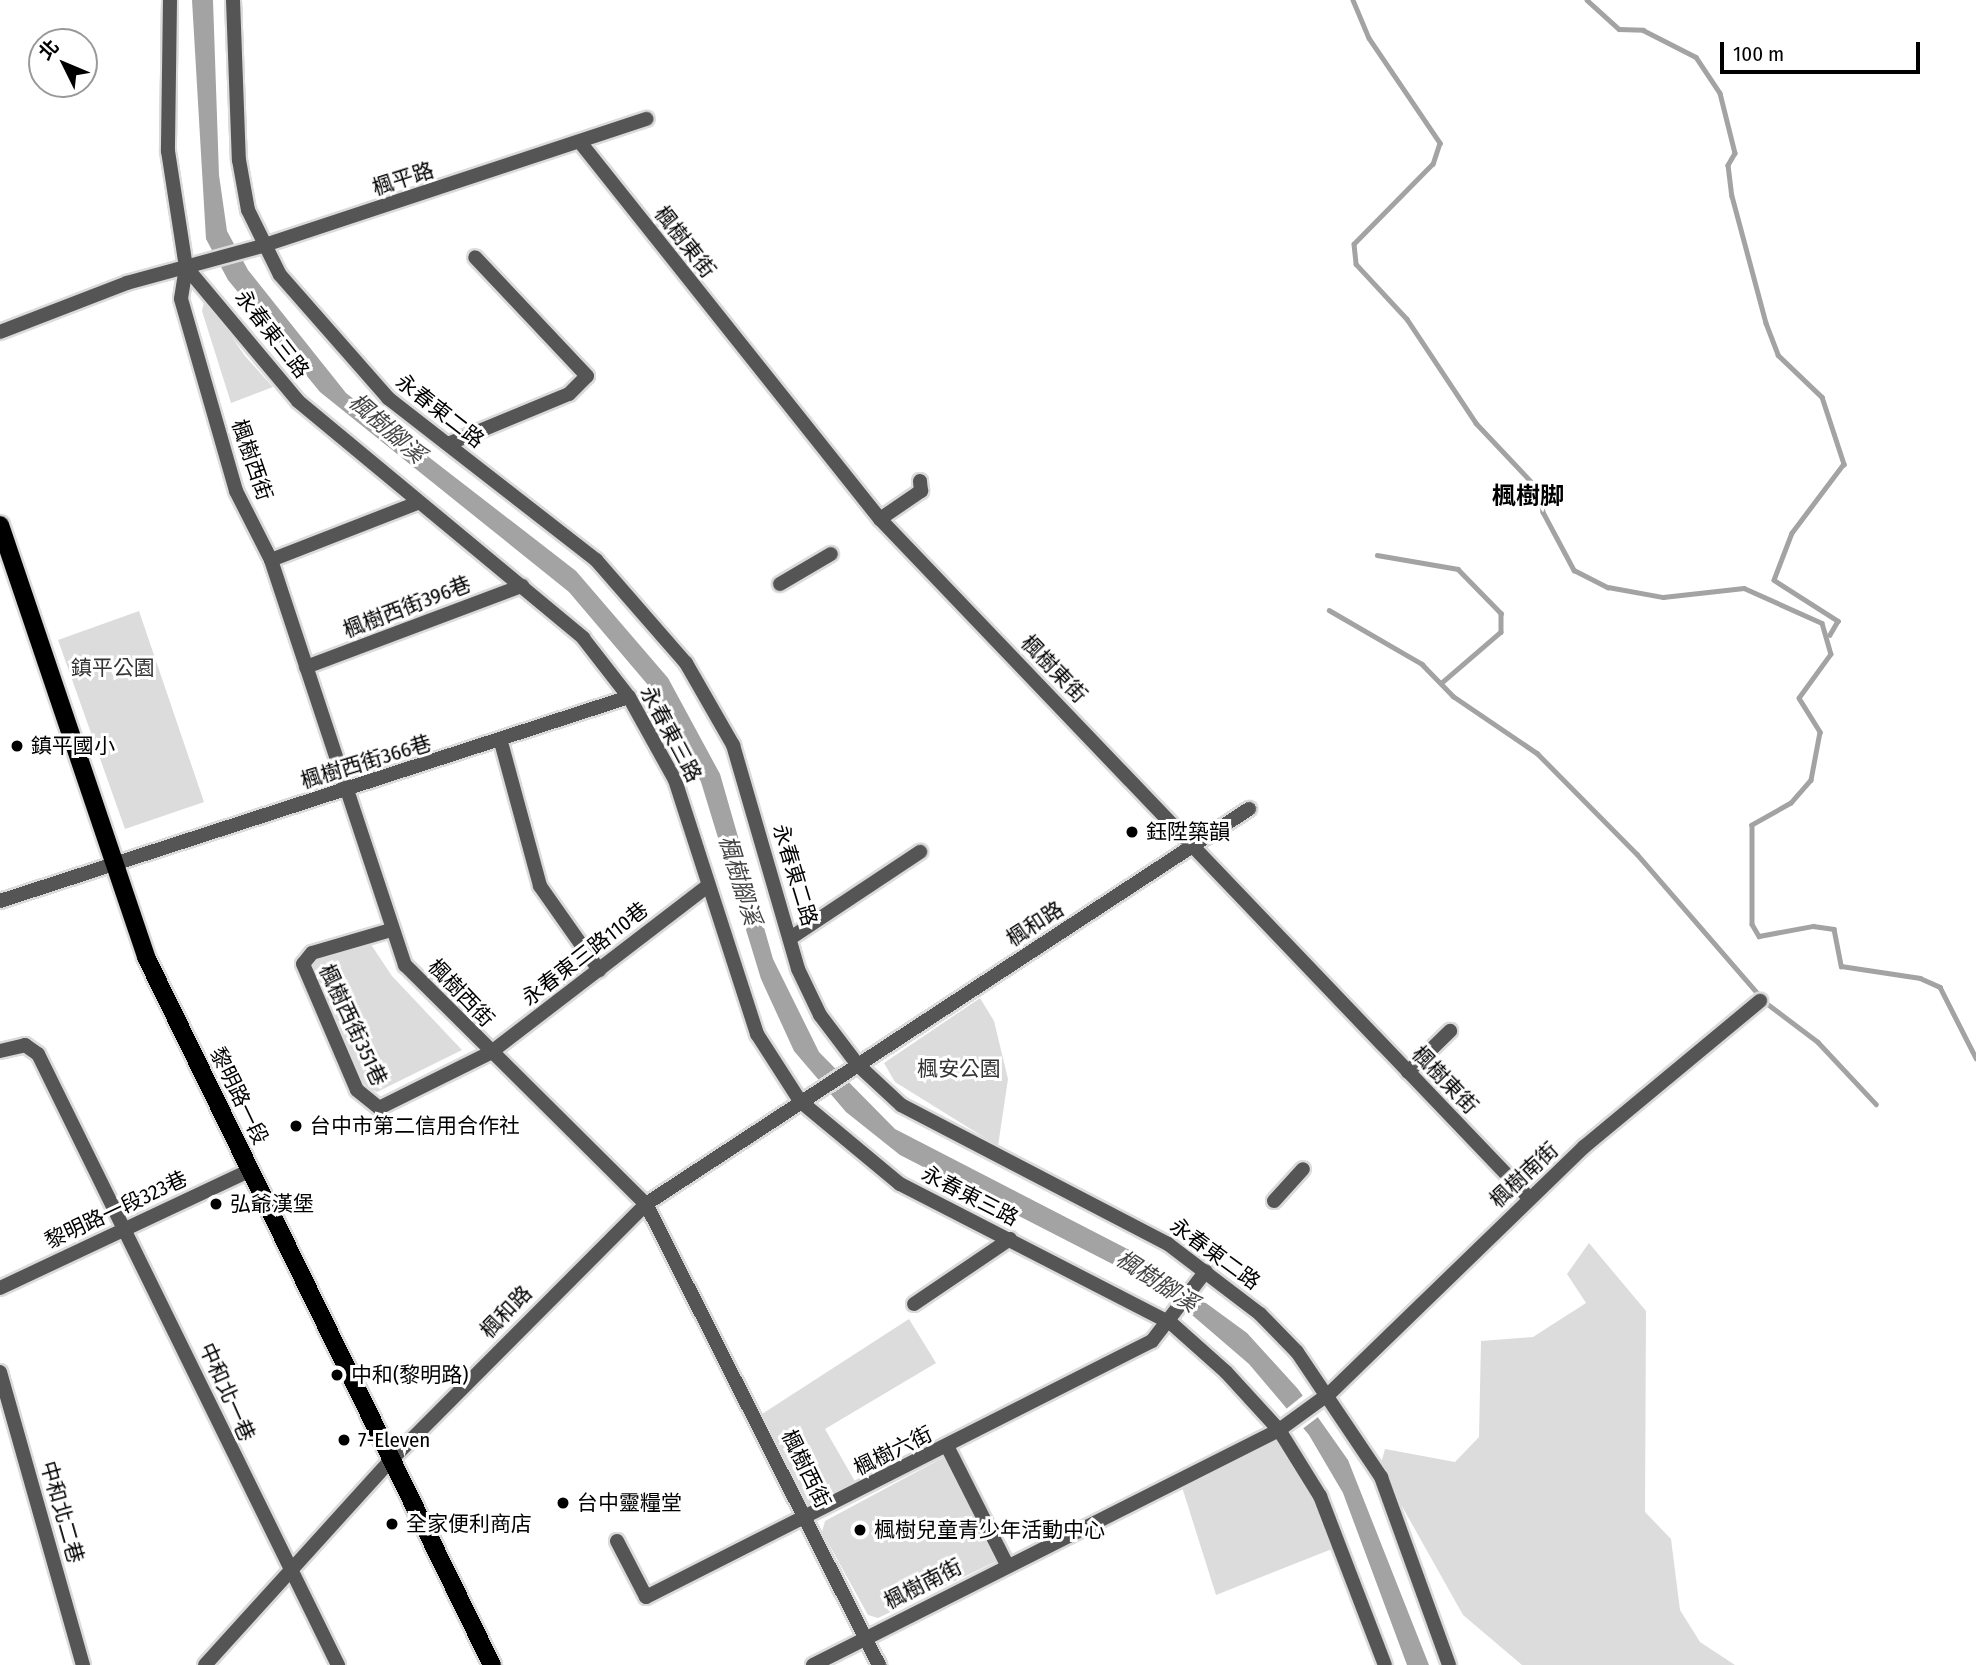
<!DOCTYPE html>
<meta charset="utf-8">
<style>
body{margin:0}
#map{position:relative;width:1976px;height:1665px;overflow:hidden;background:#fff;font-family:"Fira Sans Condensed","Noto Sans TC",sans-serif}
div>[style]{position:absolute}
.green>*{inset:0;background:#dcdcdc}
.water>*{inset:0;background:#a3a3a3}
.pier>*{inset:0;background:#fff}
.stream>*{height:4.5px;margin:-2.25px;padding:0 2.25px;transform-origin:2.25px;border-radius:2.25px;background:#a3a3a3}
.roads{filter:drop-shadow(2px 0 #dbdbdb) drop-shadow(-2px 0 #dbdbdb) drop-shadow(0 2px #dbdbdb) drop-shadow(0 -2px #dbdbdb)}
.minor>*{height:14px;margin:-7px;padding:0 7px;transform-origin:7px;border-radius:7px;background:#555}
.major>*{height:18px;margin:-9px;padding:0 9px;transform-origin:9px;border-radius:9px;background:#000}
.dots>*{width:19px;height:19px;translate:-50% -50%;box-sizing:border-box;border:4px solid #fff;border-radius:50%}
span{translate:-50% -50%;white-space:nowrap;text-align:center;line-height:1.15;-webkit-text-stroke:6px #fff;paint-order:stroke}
.street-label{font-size:21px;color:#000}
.park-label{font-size:21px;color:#333}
.poi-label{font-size:21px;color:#000}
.left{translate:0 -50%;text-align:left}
.water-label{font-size:23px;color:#444;font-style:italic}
.quarter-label{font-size:24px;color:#000;font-weight:700}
.north{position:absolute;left:28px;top:28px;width:70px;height:70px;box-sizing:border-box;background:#fff;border:2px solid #999;border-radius:50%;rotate:313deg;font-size:19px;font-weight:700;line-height:28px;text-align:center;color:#000}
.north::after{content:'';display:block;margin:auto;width:24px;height:32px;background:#000;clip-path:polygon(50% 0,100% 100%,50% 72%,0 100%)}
.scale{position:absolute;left:1720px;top:42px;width:200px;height:32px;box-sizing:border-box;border:4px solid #000;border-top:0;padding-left:9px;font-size:21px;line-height:24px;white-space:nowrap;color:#000;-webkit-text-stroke:5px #fff;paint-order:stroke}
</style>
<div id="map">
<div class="green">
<i style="clip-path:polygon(205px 298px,245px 356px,273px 387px,231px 403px,202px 311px)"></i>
<i style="clip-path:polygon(139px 611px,204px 802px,125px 829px,58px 640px)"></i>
<i style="clip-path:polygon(370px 943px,392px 976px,462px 1050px,377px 1092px,366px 1087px,312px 976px,312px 961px)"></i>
<i style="clip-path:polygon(980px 998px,994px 1021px,1008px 1079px,998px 1146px,895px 1082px,884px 1063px)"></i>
<i style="clip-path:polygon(1589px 1243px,1646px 1311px,1645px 1512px,1671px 1539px,1680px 1610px,1700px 1642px,1735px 1665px,1522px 1665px,1463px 1615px,1380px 1467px,1385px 1449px,1455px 1462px,1479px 1437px,1481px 1341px,1533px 1337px,1586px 1303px,1567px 1274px)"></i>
<i style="clip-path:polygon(909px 1319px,936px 1363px,825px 1429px,857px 1485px,808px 1506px,762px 1414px)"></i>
<i style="clip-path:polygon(1277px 1441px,1316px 1502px,1332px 1549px,1216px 1595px,1182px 1487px)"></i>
<i style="clip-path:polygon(946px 1456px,997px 1561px,878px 1618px,868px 1615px,822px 1532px,825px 1521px)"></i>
</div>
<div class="water">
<i style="clip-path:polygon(192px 0,213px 0,219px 175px,227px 231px,248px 270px,346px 393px,576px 571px,668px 678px,720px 774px,773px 959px,819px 1052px,895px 1129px,1143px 1257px,1247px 1333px,1298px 1389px,1348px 1460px,1429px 1665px,1407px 1665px,1343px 1493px,1309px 1435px,1249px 1364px,1192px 1315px,1126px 1271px,900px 1155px,846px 1112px,794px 1051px,761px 979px,701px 782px,659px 698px,569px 592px,320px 392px,228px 280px,206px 239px)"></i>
</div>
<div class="pier">
<i style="clip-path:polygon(1306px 1393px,1322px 1414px,1301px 1430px,1285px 1410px)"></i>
</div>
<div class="stream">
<i style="left:1353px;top:0;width:41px;rotate:67.2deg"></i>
<i style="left:1369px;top:38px;width:127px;rotate:55.9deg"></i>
<i style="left:1440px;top:143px;width:22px;rotate:108deg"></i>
<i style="left:1433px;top:164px;width:112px;rotate:134.6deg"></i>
<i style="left:1354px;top:244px;width:20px;rotate:84deg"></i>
<i style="left:1356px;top:264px;width:75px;rotate:47.2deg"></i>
<i style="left:1407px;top:319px;width:125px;rotate:56.4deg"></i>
<i style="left:1476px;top:423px;width:93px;rotate:46.7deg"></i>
<i style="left:1540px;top:491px;width:21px;rotate:82deg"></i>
<i style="left:1543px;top:512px;width:66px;rotate:61.9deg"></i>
<i style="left:1574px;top:570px;width:38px;rotate:27deg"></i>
<i style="left:1608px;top:587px;width:56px;rotate:10.3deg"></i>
<i style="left:1663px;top:597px;width:81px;rotate:-6.3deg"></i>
<i style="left:1744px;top:588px;width:85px;rotate:24.2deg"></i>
<i style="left:1822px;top:623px;width:32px;rotate:74deg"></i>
<i style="left:1831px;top:654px;width:54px;rotate:126deg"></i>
<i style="left:1799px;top:698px;width:40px;rotate:58deg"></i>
<i style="left:1820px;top:732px;width:49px;rotate:100.6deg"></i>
<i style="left:1811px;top:780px;width:30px;rotate:131deg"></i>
<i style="left:1791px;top:803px;width:45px;rotate:150.6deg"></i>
<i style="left:1752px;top:825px;width:99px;rotate:90deg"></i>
<i style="left:1752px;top:924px;width:14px;rotate:60deg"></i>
<i style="left:1759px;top:936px;width:55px;rotate:-10.5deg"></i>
<i style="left:1813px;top:926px;width:21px;rotate:8deg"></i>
<i style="left:1834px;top:929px;width:38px;rotate:79deg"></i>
<i style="left:1841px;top:966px;width:80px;rotate:8.6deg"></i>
<i style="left:1920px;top:978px;width:22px;rotate:24deg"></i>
<i style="left:1940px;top:987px;width:80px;rotate:63.1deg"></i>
<i style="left:1587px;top:0;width:43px;rotate:42.2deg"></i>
<i style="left:1619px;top:29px;width:24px;rotate:2deg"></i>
<i style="left:1643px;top:30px;width:59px;rotate:27deg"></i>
<i style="left:1696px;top:57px;width:43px;rotate:56.3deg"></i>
<i style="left:1720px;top:93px;width:62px;rotate:76deg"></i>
<i style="left:1735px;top:153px;width:14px;rotate:120deg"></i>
<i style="left:1728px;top:165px;width:31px;rotate:83deg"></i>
<i style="left:1732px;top:196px;width:131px;rotate:75deg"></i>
<i style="left:1766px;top:323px;width:34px;rotate:69deg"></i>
<i style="left:1778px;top:355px;width:61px;rotate:43.7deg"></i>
<i style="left:1822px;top:397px;width:71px;rotate:71.8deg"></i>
<i style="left:1844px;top:464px;width:86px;rotate:127deg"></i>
<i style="left:1792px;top:533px;width:50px;rotate:111deg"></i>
<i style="left:1774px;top:580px;width:76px;rotate:32.6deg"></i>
<i style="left:1838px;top:621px;width:16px;rotate:120deg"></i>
<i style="left:1377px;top:555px;width:82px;rotate:9.8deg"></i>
<i style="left:1458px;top:569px;width:62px;rotate:45.7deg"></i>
<i style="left:1501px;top:613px;width:19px;rotate:90deg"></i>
<i style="left:1501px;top:632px;width:77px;rotate:139.2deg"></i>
<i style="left:1329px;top:610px;width:108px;rotate:30.1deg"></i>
<i style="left:1422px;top:664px;width:45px;rotate:45.9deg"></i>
<i style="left:1453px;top:696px;width:102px;rotate:34.2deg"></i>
<i style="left:1537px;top:753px;width:142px;rotate:45.3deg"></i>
<i style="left:1637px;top:854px;width:196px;rotate:49.1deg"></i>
<i style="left:1765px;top:1002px;width:66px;rotate:37deg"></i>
<i style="left:1818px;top:1042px;width:85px;rotate:46.9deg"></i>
</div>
<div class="roads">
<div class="minor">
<i style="left:170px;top:0;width:151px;rotate:90.8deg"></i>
<i style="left:168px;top:151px;width:117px;rotate:81.2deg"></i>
<i style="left:186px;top:267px;width:175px;rotate:50.1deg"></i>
<i style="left:298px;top:401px;width:371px;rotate:39.7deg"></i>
<i style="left:583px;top:638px;width:75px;rotate:52.1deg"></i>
<i style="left:629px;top:697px;width:95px;rotate:61deg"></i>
<i style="left:675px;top:780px;width:267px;rotate:72.1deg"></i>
<i style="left:757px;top:1034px;width:80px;rotate:57.3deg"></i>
<i style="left:800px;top:1101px;width:130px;rotate:39.7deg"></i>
<i style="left:900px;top:1184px;width:305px;rotate:27.2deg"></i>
<i style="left:1171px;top:1323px;width:74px;rotate:41.7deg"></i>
<i style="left:1226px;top:1372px;width:79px;rotate:47.6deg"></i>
<i style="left:1279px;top:1430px;width:78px;rotate:58.2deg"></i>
<i style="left:1320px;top:1496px;width:181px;rotate:69deg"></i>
<i style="left:233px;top:0;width:160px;rotate:87.9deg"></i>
<i style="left:239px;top:160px;width:51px;rotate:79.8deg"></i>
<i style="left:248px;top:210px;width:72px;rotate:63.8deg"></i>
<i style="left:280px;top:275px;width:164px;rotate:48.7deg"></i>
<i style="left:388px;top:398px;width:264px;rotate:37.9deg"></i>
<i style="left:596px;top:560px;width:137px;rotate:48.9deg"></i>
<i style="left:686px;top:663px;width:95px;rotate:60.2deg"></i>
<i style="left:733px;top:745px;width:233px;rotate:73.8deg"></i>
<i style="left:798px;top:969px;width:51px;rotate:64.4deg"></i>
<i style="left:820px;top:1015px;width:63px;rotate:52.8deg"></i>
<i style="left:858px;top:1065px;width:59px;rotate:42.9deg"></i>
<i style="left:901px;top:1105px;width:301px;rotate:27.5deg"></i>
<i style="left:1168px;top:1244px;width:116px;rotate:37.3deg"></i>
<i style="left:1260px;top:1314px;width:53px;rotate:45.8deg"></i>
<i style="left:1297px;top:1352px;width:151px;rotate:56.1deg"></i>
<i style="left:1381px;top:1477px;width:200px;rotate:70.1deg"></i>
<i style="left:580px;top:142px;width:482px;rotate:51.5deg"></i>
<i style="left:880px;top:519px;width:939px;rotate:46.29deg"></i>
<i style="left:186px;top:267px;width:32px;rotate:99deg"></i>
<i style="left:181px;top:299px;width:200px;rotate:74deg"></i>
<i style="left:236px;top:491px;width:77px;rotate:63.1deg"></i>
<i style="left:271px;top:560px;width:427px;rotate:71.7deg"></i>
<i style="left:405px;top:965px;width:339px;rotate:44.8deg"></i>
<i style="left:646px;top:1204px;width:517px;rotate:63.19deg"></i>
<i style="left:0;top:332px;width:136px;rotate:-21.1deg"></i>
<i style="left:127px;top:283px;width:140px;rotate:-15.3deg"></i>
<i style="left:262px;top:246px;width:405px;rotate:-18.3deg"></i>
<i style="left:448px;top:444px;width:131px;rotate:-22.5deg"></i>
<i style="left:569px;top:394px;width:25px;rotate:-45deg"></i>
<i style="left:587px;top:376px;width:163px;rotate:-133.3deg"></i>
<i style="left:880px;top:519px;width:50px;rotate:-34.3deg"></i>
<i style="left:921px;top:491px;width:10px;rotate:-96deg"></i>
<i style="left:271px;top:560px;width:157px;rotate:-21.3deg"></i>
<i style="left:780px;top:584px;width:59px;rotate:-30.5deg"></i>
<i style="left:306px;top:667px;width:231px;rotate:-20.6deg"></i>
<i style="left:501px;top:742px;width:149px;rotate:74.8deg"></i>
<i style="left:540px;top:886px;width:103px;rotate:54.9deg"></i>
<i style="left:0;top:901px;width:661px;rotate:-17.97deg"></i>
<i style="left:391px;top:930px;width:82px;rotate:163.8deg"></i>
<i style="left:312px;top:953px;width:14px;rotate:129deg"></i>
<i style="left:303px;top:964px;width:137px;rotate:66.8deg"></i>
<i style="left:357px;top:1090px;width:28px;rotate:39deg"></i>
<i style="left:379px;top:1108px;width:124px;rotate:-26.4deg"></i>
<i style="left:490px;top:1053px;width:272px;rotate:-37.5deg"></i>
<i style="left:792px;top:937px;width:154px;rotate:-33.6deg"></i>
<i style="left:0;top:1051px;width:26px;rotate:-13deg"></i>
<i style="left:25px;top:1045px;width:16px;rotate:35deg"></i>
<i style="left:38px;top:1054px;width:681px;rotate:63.85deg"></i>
<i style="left:1408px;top:1072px;width:59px;rotate:-44.3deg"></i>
<i style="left:1274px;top:1201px;width:43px;rotate:-47.8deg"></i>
<i style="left:0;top:1288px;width:275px;rotate:-25.2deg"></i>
<i style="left:914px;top:1304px;width:116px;rotate:-34.1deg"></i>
<i style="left:0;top:1372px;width:305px;rotate:74.2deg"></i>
<i style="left:948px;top:1448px;width:131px;rotate:63.2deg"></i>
<i style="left:617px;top:1541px;width:63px;rotate:62.6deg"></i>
<i style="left:646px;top:1597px;width:567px;rotate:-26.84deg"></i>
<i style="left:1152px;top:1341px;width:88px;rotate:-52.4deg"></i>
<i style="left:205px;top:1665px;width:275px;rotate:-47.8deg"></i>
<i style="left:390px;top:1461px;width:363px;rotate:-45.1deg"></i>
<i style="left:646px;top:1204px;width:721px;rotate:-33.23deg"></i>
<i style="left:813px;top:1665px;width:522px;rotate:-26.76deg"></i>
<i style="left:1279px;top:1430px;width:63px;rotate:-36deg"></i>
<i style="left:1330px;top:1393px;width:354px;rotate:-44.1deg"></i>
<i style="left:1584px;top:1147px;width:229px;rotate:-39.7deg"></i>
</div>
<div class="major">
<i style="left:0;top:525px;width:456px;rotate:71.3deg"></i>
<i style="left:146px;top:957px;width:788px;rotate:63.96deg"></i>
</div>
</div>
<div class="dots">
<i style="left:17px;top:746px;background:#000"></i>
<i style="left:1132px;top:832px;background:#000"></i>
<i style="left:296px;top:1126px;background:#000"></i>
<i style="left:216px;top:1204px;background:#000"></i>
<i style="left:337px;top:1375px;background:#000"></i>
<i style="left:344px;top:1440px;background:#000"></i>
<i style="left:563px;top:1503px;background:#000"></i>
<i style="left:392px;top:1524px;background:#000"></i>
<i style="left:860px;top:1530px;background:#000"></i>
</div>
<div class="street-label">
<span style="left:403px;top:179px;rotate:-18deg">楓平路</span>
<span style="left:685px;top:242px;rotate:52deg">楓樹東街</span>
<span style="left:272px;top:334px;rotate:52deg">永春東三路</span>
<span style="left:440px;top:411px;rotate:38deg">永春東二路</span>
<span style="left:252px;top:460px;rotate:71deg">楓樹西街</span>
<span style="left:407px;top:607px;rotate:-21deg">楓樹西街396巷</span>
<span style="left:1054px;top:669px;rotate:46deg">楓樹東街</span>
<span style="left:671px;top:734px;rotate:62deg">永春東三路</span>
<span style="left:366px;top:762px;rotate:-17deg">楓樹西街366巷</span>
<span style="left:795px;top:875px;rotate:73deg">永春東二路</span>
<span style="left:1035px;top:924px;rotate:-33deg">楓和路</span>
<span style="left:585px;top:954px;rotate:-38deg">永春東三路110巷</span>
<span style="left:461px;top:993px;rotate:46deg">楓樹西街</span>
<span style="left:353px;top:1025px;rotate:65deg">楓樹西街351巷</span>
<span style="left:1445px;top:1080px;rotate:46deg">楓樹東街</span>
<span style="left:239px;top:1096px;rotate:64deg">黎明路一段</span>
<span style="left:1524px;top:1175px;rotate:-43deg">楓樹南街</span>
<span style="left:970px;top:1196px;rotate:27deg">永春東三路</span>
<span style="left:116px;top:1210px;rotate:-25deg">黎明路一段323巷</span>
<span style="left:1215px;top:1254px;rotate:36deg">永春東二路</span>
<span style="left:506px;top:1312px;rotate:-46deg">楓和路</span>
<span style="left:227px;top:1392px;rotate:66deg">中和北一巷</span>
<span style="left:893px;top:1451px;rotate:-26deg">楓樹六街</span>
<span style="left:806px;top:1469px;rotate:64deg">楓樹西街</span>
<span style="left:62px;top:1512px;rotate:74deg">中和北二巷</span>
<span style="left:923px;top:1584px;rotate:-27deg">楓樹南街</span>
</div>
<div class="park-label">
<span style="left:113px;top:668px">鎮平公園</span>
<span style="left:959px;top:1069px">楓安公園</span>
</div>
<div class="poi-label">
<span class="left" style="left:31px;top:746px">鎮平國小</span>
<span class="left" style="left:1146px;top:832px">鈺陞築韻</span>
<span class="left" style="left:310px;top:1126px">台中市第二信用合作社</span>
<span class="left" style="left:230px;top:1204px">弘爺漢堡</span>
<span class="left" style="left:351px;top:1375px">中和(黎明路)</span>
<span class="left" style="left:358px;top:1440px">7-Eleven</span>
<span class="left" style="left:577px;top:1503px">台中靈糧堂</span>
<span class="left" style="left:406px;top:1524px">全家便利商店</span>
<span class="left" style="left:874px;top:1530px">楓樹兒童青少年活動中心</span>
</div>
<div class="water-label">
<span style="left:387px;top:428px;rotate:41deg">楓樹腳溪</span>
<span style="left:740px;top:880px;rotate:73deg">楓樹腳溪</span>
<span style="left:1157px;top:1281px;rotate:33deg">楓樹腳溪</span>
</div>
<div class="quarter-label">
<span style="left:1528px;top:497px">楓樹脚</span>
</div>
<div class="north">北</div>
<div class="scale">100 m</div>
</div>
